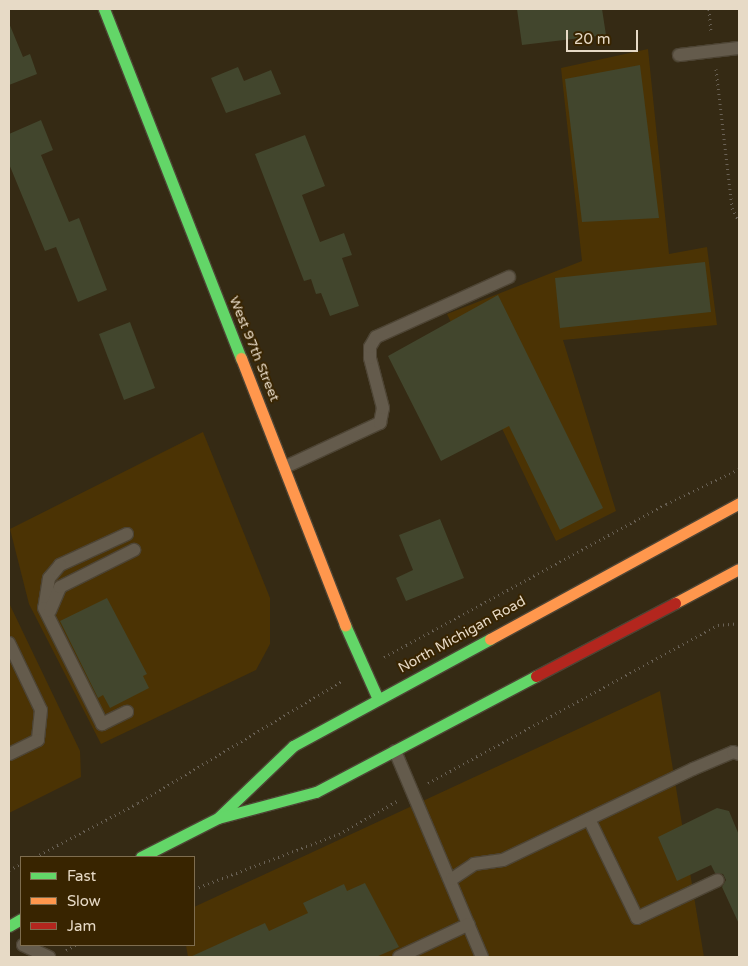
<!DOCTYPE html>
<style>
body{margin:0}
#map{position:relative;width:748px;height:966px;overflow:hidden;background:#352a14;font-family:"Varela Round",sans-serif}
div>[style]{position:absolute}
.built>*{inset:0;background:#4b3304}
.building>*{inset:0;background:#42462d}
.path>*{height:3px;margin-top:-1.5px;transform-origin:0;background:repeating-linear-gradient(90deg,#696155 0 1px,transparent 0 5px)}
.roads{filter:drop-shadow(1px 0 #4d4434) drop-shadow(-1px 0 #4d4434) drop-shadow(0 1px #4d4434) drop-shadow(0 -1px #4d4434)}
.lane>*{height:12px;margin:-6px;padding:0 6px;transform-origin:6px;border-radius:6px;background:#645b4c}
.fast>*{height:11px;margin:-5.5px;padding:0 5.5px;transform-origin:5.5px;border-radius:5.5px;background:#63d668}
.slow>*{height:11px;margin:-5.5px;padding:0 5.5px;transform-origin:5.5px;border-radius:5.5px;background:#ff974d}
.jam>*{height:11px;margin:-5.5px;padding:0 5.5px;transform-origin:5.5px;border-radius:5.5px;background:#b3261e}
span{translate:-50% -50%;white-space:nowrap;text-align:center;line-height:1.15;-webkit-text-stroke:4px #382400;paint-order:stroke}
.street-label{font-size:14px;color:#e7dac6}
.frame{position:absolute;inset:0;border:10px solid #e7dac6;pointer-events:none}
.legend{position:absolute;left:20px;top:856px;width:175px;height:90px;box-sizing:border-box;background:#382400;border:1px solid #7e6d4f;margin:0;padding:6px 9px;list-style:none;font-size:15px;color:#e7dac6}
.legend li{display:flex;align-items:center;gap:10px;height:25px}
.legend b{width:25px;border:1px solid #7e6d4f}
.scale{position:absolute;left:566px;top:30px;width:72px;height:22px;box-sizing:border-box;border:2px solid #e7dac6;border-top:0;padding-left:6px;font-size:15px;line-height:18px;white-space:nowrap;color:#e7dac6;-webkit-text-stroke:4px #382400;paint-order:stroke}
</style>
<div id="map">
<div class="built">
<i style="clip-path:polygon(648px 49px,669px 254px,707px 247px,717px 325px,563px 340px,616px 511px,556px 541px,447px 314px,582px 261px,561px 68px)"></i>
<i style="clip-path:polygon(203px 432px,270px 598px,270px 644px,256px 670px,101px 744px,29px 604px,10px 529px)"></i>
<i style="clip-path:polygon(9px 603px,80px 751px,81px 777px,9px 813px)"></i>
<i style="clip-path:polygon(660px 691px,704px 957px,188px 957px,186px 945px,194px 945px,194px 907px)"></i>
</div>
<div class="building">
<i style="clip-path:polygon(517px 9px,602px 9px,606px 35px,522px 45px)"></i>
<i style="clip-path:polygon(9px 23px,23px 57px,30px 54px,37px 74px,9px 85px)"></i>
<i style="clip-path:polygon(640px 65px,659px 218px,582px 222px,565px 79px)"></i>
<i style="clip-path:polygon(238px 67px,244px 81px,271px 70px,281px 94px,226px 113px,211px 78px)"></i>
<i style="clip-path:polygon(41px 120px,53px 150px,41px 155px,69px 222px,79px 218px,107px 290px,78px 302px,56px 247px,45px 251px,9px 164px,9px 134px)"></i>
<i style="clip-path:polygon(305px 135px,325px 186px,302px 195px,320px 242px,344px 233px,352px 255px,342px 258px,359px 306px,330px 316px,321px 293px,316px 294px,311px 279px,304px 281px,255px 154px)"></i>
<i style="clip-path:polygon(705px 262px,711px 312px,560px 328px,555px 278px)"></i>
<i style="clip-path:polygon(498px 295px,603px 508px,560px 530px,509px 426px,441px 461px,388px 356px)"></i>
<i style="clip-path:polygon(130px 322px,155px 388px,124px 400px,99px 334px)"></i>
<i style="clip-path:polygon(440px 519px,464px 578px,406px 601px,396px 578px,413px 570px,399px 535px)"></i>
<i style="clip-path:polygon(107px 598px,147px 674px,143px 676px,149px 688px,110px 708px,103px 695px,98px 698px,60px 621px)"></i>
<i style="clip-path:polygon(717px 808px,729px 811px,739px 835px,739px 924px,722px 887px,726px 880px,723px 874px,715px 873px,711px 865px,677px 881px,658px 837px)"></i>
<i style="clip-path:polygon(365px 883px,399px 947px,376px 957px,190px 957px,265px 923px,269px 931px,308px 913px,303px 903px,344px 884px,347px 891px)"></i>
</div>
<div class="path">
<i style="left:709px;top:9px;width:24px;rotate:85deg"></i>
<i style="left:716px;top:69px;width:140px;rotate:83.4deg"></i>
<i style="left:732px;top:208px;width:15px;rotate:62deg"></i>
<i style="left:384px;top:657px;width:321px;rotate:-28.5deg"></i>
<i style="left:666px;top:504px;width:81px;rotate:-25.6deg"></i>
<i style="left:428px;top:783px;width:330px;rotate:-28.6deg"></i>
<i style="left:718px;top:625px;width:21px;rotate:-5deg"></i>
<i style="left:35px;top:857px;width:116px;rotate:-27.7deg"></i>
<i style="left:138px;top:803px;width:238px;rotate:-30.9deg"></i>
<i style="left:9px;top:870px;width:13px;rotate:-27deg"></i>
<i style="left:194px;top:889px;width:155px;rotate:-20.8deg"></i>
<i style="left:339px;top:834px;width:67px;rotate:-29.6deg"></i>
<i style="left:66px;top:950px;width:11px;rotate:-27deg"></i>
</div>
<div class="roads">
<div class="lane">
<i style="left:679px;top:55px;width:60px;rotate:-6.7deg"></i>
<i style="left:285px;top:467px;width:105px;rotate:-24.9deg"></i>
<i style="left:380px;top:423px;width:15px;rotate:-79deg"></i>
<i style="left:383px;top:408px;width:52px;rotate:-104.6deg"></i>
<i style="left:370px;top:358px;width:11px;rotate:-90deg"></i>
<i style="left:370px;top:347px;width:12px;rotate:-59deg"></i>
<i style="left:376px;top:337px;width:146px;rotate:-24.3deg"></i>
<i style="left:127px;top:534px;width:74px;rotate:155.2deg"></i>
<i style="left:60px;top:565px;width:17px;rotate:130deg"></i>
<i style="left:49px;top:578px;width:30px;rotate:99deg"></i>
<i style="left:44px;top:608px;width:130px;rotate:63.4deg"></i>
<i style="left:102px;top:724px;width:28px;rotate:-26deg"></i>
<i style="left:50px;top:611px;width:26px;rotate:-67deg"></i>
<i style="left:60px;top:587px;width:83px;rotate:-26.6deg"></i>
<i style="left:9px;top:643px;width:74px;rotate:64.5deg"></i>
<i style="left:41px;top:710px;width:30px;rotate:96deg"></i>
<i style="left:38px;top:740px;width:32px;rotate:154deg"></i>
<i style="left:395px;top:751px;width:224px;rotate:67.1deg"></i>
<i style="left:589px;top:819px;width:110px;rotate:64.1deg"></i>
<i style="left:637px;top:918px;width:89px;rotate:-25.1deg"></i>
<i style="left:452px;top:879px;width:27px;rotate:-34deg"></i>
<i style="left:474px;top:864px;width:29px;rotate:-8deg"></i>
<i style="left:503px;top:860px;width:211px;rotate:-25.6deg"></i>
<i style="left:693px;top:769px;width:43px;rotate:-23deg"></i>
<i style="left:733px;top:752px;width:6px;rotate:18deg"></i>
<i style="left:23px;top:945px;width:29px;rotate:25deg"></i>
<i style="left:399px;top:957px;width:77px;rotate:-25.2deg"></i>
</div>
<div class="fast">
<i style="left:104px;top:9px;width:375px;rotate:68.6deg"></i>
<i style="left:345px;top:625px;width:81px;rotate:66deg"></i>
<i style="left:219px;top:817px;width:103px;rotate:-43.8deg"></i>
<i style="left:293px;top:746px;width:224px;rotate:-28.5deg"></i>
<i style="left:141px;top:857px;width:86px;rotate:-26.9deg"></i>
<i style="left:218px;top:818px;width:101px;rotate:-14.9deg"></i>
<i style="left:316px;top:792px;width:249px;rotate:-27.8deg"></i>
<i style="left:9px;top:926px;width:14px;rotate:-30deg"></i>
</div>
<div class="slow">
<i style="left:241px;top:358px;width:287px;rotate:68.7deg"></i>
<i style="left:675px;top:603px;width:72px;rotate:-28deg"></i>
<i style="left:490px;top:639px;width:284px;rotate:-28.6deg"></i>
</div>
<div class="jam">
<i style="left:536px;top:676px;width:157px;rotate:-27.7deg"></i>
</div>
</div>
<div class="street-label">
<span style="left:254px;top:349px;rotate:68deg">West 97th Street</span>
<span style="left:462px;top:635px;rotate:-29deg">North Michigan Road</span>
</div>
<div class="frame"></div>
<ul class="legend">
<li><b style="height:6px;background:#63d668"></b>Fast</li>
<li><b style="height:6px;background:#ff974d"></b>Slow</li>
<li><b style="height:6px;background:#b3261e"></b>Jam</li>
</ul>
<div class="scale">20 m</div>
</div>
